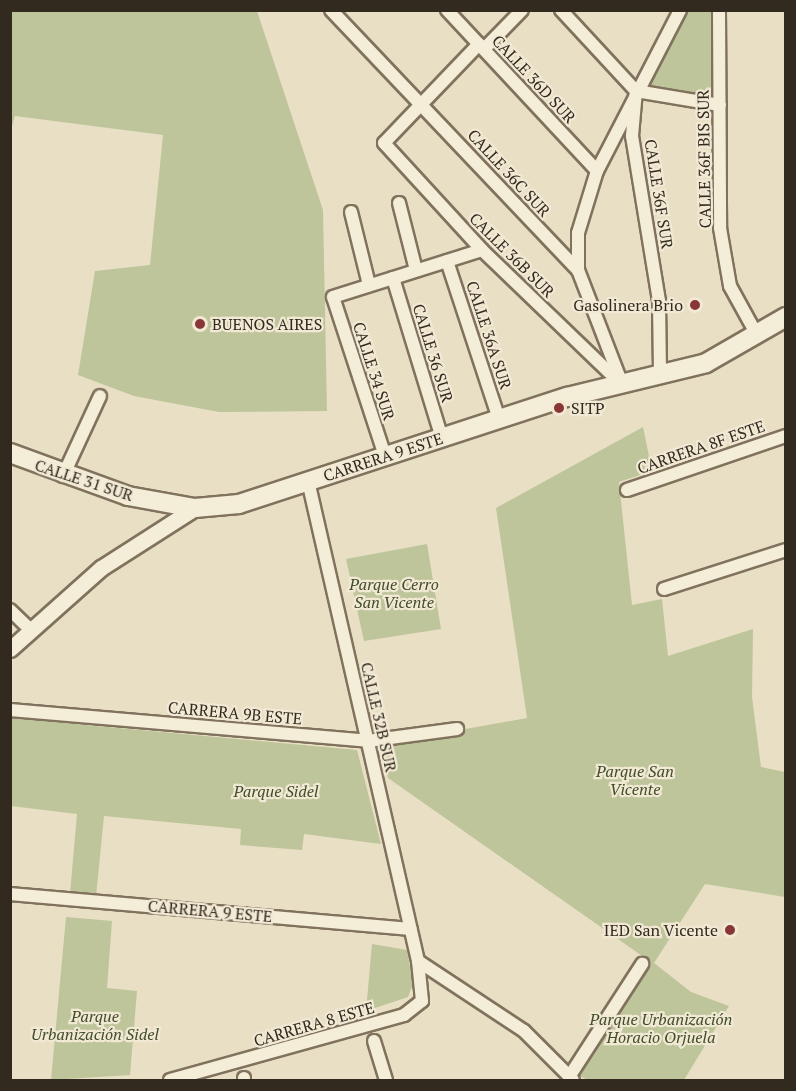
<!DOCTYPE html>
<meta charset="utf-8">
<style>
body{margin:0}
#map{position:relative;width:796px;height:1091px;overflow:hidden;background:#e8dfc5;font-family:"PT Serif",serif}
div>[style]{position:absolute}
.green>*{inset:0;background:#bec59b}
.roads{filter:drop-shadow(2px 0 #81725d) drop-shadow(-2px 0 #81725d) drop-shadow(0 2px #81725d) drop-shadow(0 -2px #81725d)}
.minor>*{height:12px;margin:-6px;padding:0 6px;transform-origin:6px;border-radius:6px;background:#f4edd7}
.tertiary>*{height:15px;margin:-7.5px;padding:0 7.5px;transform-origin:7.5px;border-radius:7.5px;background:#f4edd7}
.secondary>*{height:18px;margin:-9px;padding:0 9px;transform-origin:9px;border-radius:9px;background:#f4edd7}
.dots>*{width:16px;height:16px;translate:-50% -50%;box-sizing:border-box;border:3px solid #f1e9d4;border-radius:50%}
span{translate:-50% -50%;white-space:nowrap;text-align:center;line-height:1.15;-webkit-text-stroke:4.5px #f1e9d4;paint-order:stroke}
.street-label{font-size:16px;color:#332a1f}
.poi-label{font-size:16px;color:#332a1f}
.right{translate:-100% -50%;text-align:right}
.left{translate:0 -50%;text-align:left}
.park-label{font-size:16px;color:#424d29;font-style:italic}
.frame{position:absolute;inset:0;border:12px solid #332a1f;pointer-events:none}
</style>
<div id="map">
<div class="green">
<i style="clip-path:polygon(11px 10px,257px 11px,323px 210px,327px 411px,219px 412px,134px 396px,78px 375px,95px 271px,150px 265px,163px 135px,15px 116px,11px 129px)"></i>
<i style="clip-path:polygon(688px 11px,714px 11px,712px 97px,647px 85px)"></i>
<i style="clip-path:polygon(643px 427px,652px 471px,619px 482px,632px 605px,662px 599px,668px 656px,753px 629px,752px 697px,761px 767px,785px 772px,785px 897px,705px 884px,654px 963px,691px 992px,729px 1006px,684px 1080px,588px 1080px,577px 1075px,648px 960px,388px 778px,382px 744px,527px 718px,496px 508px)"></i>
<i style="clip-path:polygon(427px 544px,441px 629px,364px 641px,346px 559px)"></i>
<i style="clip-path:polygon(10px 718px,357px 750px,381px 844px,304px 834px,302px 850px,240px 845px,241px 829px,104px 816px,96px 897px,70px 894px,77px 814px,11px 806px)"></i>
<i style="clip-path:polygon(66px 917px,112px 921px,107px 988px,137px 991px,130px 1075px,51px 1080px)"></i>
<i style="clip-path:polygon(372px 944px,407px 950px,413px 984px,408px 997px,366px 1011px)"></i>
</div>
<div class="roads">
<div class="minor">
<i style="left:331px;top:10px;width:359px;rotate:46.5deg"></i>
<i style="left:578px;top:270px;width:122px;rotate:68.9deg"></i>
<i style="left:447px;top:10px;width:220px;rotate:47deg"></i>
<i style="left:561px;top:10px;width:110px;rotate:47.2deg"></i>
<i style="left:636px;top:91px;width:45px;rotate:95.1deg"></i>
<i style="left:632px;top:136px;width:167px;rotate:80.7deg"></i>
<i style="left:659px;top:301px;width:74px;rotate:89.2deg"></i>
<i style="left:719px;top:10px;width:218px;rotate:89.7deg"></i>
<i style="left:720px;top:228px;width:59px;rotate:80.2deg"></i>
<i style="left:730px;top:286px;width:56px;rotate:61.1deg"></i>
<i style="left:479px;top:44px;width:137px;rotate:133.8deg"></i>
<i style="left:384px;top:143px;width:145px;rotate:47.5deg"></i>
<i style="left:482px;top:250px;width:190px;rotate:43.9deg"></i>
<i style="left:484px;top:49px;width:54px;rotate:-45.7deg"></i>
<i style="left:636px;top:91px;width:85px;rotate:9.5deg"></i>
<i style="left:399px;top:203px;width:69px;rotate:75.8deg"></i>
<i style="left:351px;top:212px;width:75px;rotate:76.1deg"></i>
<i style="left:447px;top:261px;width:166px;rotate:71.8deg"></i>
<i style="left:578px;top:270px;width:37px;rotate:-90deg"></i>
<i style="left:578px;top:233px;width:65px;rotate:-73deg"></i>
<i style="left:597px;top:171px;width:181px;rotate:-62.7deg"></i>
<i style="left:393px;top:278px;width:167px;rotate:73deg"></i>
<i style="left:385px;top:456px;width:167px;rotate:-108.1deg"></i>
<i style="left:333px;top:297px;width:156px;rotate:-17.5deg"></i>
<i style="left:63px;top:476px;width:88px;rotate:-65.2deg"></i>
<i style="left:627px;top:490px;width:168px;rotate:-18.8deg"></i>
<i style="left:664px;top:589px;width:128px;rotate:-17.7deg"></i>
<i style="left:10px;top:610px;width:29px;rotate:44deg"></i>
<i style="left:10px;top:710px;width:359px;rotate:4.9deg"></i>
<i style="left:368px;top:741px;width:90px;rotate:-7.7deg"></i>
<i style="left:10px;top:894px;width:402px;rotate:5deg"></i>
<i style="left:418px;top:961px;width:127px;rotate:33.4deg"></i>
<i style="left:524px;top:1031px;width:69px;rotate:45deg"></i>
<i style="left:374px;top:1041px;width:41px;rotate:72.9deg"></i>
<i style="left:569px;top:1077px;width:135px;rotate:-57.1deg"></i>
<i style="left:244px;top:1078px;width:2px;rotate:90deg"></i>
<i style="left:170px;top:1080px;width:243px;rotate:-15.5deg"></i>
<i style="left:404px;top:1015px;width:23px;rotate:-38deg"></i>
<i style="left:422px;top:1001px;width:40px;rotate:-95.7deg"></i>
<i style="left:418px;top:961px;width:492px;rotate:-102.9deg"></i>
</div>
<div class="tertiary">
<i style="left:10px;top:649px;width:122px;rotate:-41.7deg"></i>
<i style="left:101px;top:568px;width:112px;rotate:-32.6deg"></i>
</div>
<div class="secondary">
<i style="left:10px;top:453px;width:126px;rotate:20deg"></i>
<i style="left:128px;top:496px;width:68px;rotate:10.2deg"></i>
<i style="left:195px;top:508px;width:44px;rotate:-5.2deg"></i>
<i style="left:239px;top:504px;width:345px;rotate:-18.1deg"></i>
<i style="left:567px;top:397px;width:143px;rotate:-13.7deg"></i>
<i style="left:706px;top:363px;width:92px;rotate:-29.9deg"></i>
</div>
</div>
<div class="dots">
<i style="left:695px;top:305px;background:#893735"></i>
<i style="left:200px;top:324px;background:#893735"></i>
<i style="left:559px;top:408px;background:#893735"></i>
<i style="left:730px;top:930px;background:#893735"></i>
</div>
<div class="street-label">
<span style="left:534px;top:79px;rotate:47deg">CALLE 36D SUR</span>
<span style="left:704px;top:159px;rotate:-91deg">CALLE 36F BIS SUR</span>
<span style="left:509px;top:173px;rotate:47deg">CALLE 36C SUR</span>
<span style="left:659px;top:194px;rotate:81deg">CALLE 36F SUR</span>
<span style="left:512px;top:255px;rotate:45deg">CALLE 36B SUR</span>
<span style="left:489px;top:335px;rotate:72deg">CALLE 36A SUR</span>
<span style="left:433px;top:353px;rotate:73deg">CALLE 36 SUR</span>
<span style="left:374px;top:371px;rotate:72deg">CALLE 34 SUR</span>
<span style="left:701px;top:447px;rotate:-19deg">CARRERA 8F ESTE</span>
<span style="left:383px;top:457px;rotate:-18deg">CARRERA 9 ESTE</span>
<span style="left:84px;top:480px;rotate:18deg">CALLE 31 SUR</span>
<span style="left:235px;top:713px;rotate:5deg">CARRERA 9B ESTE</span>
<span style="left:379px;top:717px;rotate:77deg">CALLE 32B SUR</span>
<span style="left:210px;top:911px;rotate:5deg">CARRERA 9 ESTE</span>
<span style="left:314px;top:1024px;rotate:-16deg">CARRERA 8 ESTE</span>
</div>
<div class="poi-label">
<span class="right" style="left:683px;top:305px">Gasolinera Brio</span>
<span class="left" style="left:212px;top:324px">BUENOS AIRES</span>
<span class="left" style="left:571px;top:408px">SITP</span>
<span class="right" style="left:718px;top:930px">IED San Vicente</span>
</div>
<div class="park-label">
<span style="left:394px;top:593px">Parque Cerro<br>San Vicente</span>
<span style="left:635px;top:780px">Parque San<br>Vicente</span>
<span style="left:276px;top:791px">Parque Sidel</span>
<span style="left:95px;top:1025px">Parque<br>Urbanización Sidel</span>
<span style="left:661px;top:1028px">Parque Urbanización<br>Horacio Orjuela</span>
</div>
<div class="frame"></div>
</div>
